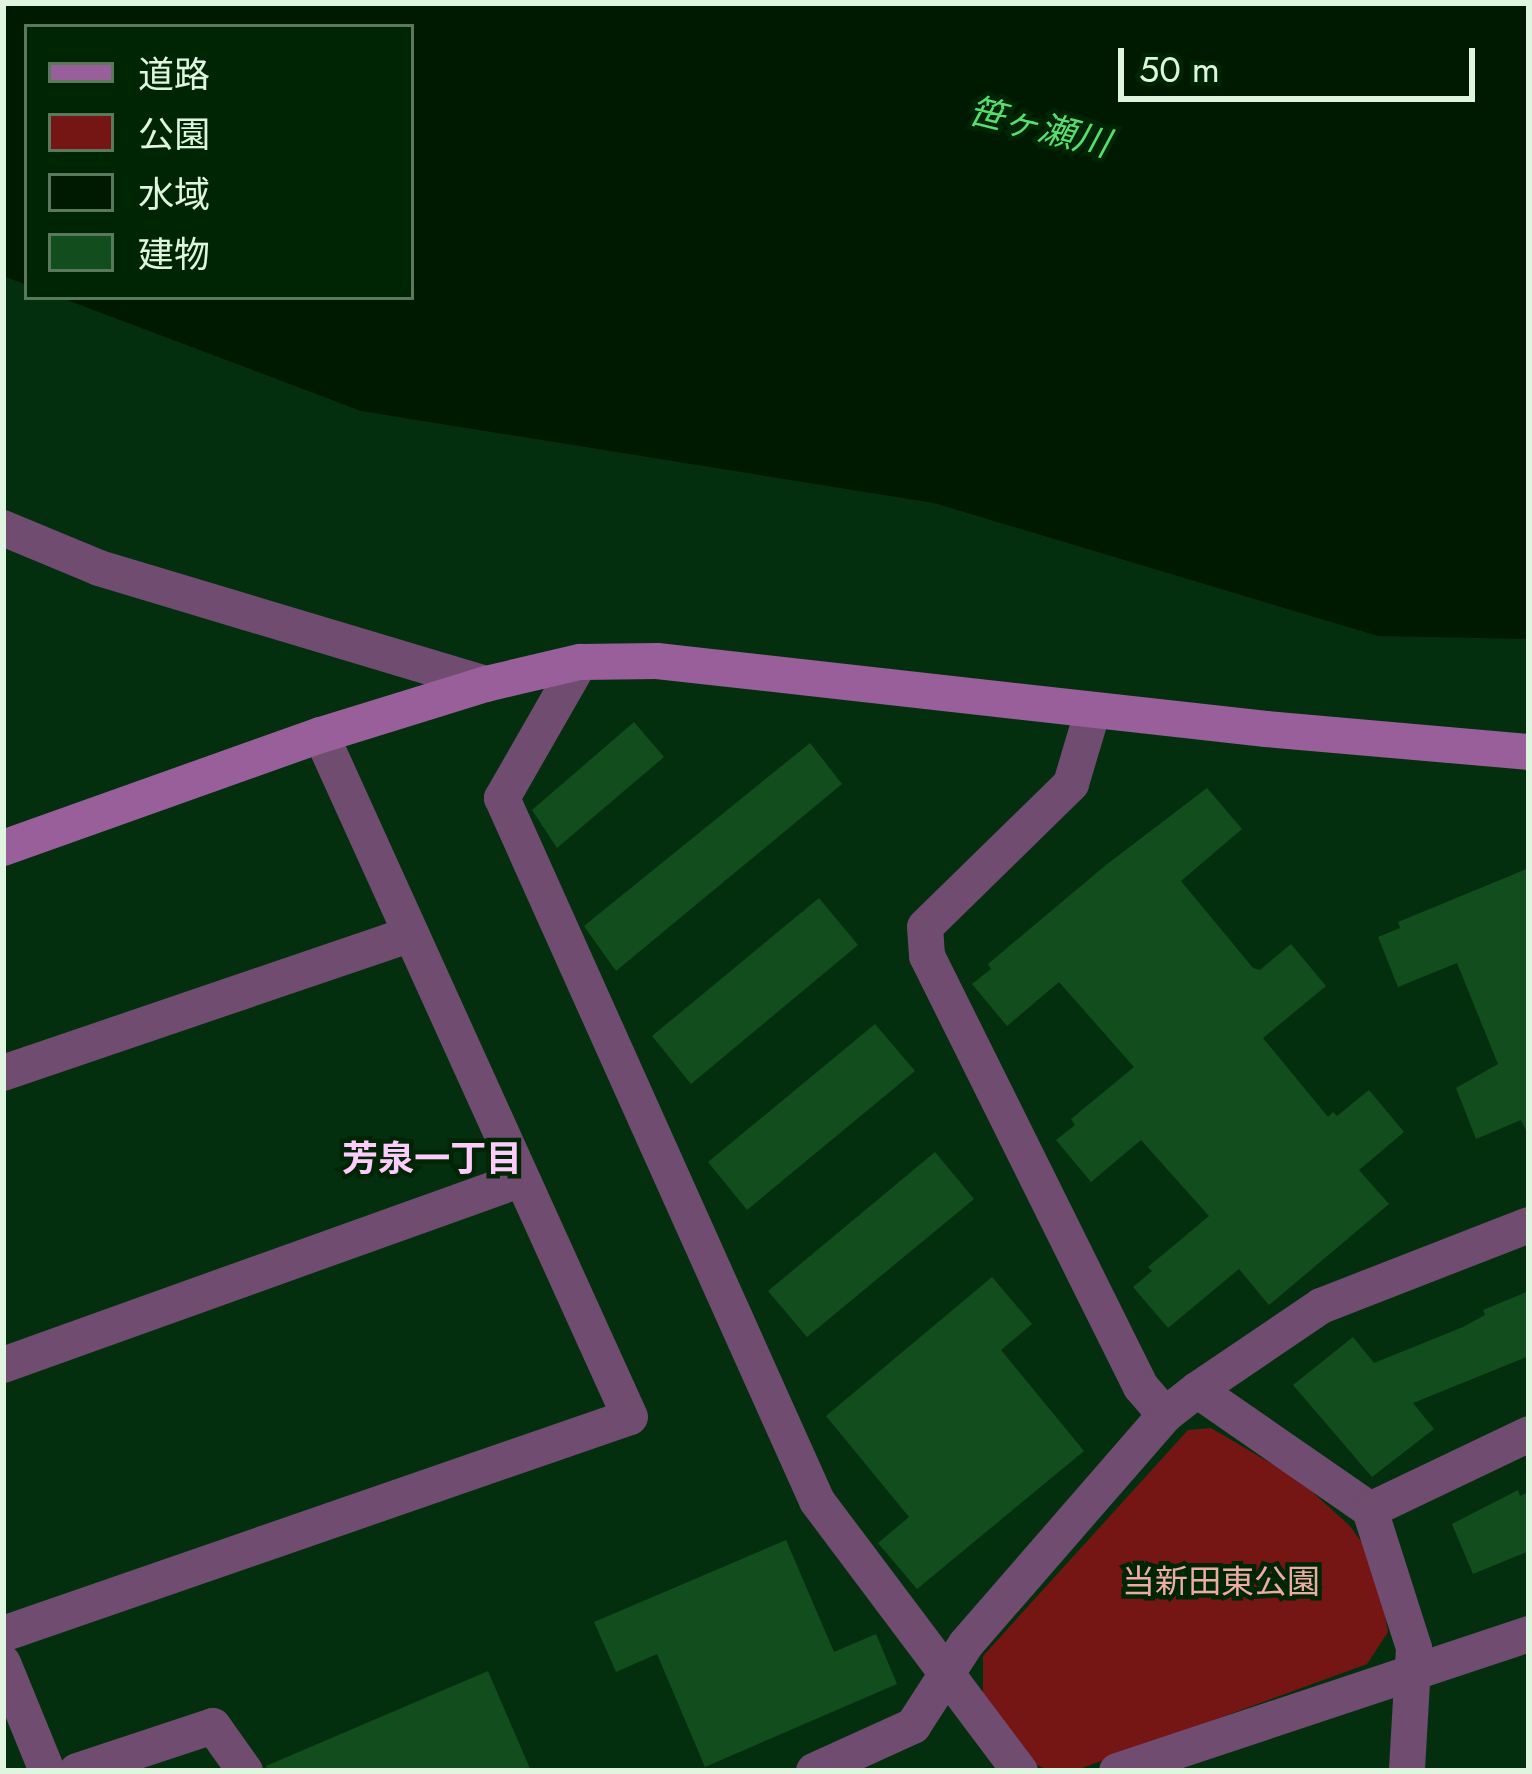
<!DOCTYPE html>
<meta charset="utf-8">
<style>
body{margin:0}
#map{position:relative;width:1532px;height:1774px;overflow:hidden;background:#042f0e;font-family:Jost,"Noto Sans JP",sans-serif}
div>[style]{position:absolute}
.green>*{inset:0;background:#751615}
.water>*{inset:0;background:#001a01}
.building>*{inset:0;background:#124d1e}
.street>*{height:36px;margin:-18px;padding:0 18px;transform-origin:18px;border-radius:18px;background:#704c70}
.secondary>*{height:36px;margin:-18px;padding:0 18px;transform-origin:18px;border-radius:18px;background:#995f9a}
span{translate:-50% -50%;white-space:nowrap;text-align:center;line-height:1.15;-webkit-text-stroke:9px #002504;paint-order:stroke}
.park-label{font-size:33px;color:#ecaca4}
.water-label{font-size:36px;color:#58de6f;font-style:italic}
.neighbourhood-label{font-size:36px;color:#fccdfb;font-weight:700}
.frame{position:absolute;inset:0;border:6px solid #dff5e0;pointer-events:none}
.legend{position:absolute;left:24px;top:24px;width:390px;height:276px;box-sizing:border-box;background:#002504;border:3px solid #59785c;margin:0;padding:15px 21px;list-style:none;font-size:36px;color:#dff5e0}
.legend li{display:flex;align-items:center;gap:24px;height:60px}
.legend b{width:60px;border:3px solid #59785c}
.scale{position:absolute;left:1118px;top:48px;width:357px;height:54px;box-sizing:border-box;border:6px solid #dff5e0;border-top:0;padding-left:15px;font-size:36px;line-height:42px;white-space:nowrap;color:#dff5e0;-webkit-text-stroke:9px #002504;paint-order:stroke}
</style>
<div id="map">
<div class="green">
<i style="clip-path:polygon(1211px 1428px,1299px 1480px,1350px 1526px,1375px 1561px,1388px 1632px,1367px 1664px,1074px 1771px,1050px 1771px,1029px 1761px,983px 1698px,983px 1656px,1188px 1430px)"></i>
</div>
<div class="water">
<i style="clip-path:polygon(3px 3px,1529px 3px,1529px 639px,1378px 636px,934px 503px,361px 411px,59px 297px,411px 297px,411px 27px,27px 27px,27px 285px,3px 276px)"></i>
</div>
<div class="building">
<i style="clip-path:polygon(634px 722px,664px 757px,557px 848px,532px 810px)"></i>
<i style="clip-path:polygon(810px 743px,842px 784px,616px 971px,584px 926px)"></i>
<i style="clip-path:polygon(1207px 788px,1242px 829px,1181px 881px,1253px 968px,1260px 970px,1291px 944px,1326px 986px,1263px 1038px,1328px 1117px,1333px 1112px,1337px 1116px,1369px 1090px,1404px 1132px,1359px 1170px,1389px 1204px,1269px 1305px,1239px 1269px,1168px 1328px,1133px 1287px,1152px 1271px,1148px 1267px,1209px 1216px,1141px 1140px,1091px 1182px,1056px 1140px,1075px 1125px,1071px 1119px,1134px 1067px,1059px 982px,1007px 1026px,972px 984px,991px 969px,988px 964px,1106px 865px)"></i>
<i style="clip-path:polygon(1529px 868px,1529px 1136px,1521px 1120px,1476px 1139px,1456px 1088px,1498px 1064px,1457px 963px,1398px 987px,1378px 937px,1400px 928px,1398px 922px)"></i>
<i style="clip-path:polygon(819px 898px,858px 945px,691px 1084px,652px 1036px)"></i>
<i style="clip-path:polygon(875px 1024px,915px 1071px,747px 1210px,708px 1162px)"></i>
<i style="clip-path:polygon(935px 1152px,974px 1199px,807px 1337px,768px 1291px)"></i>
<i style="clip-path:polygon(992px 1277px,1032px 1324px,1001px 1350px,1084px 1451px,917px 1589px,878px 1543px,909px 1517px,826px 1416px)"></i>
<i style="clip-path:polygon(1529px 1291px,1529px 1356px,1413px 1403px,1434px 1429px,1372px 1477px,1293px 1385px,1353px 1337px,1374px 1363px,1463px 1327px,1485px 1315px,1483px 1310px)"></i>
<i style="clip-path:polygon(1518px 1490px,1520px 1496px,1529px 1492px,1529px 1551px,1473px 1574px,1452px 1524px)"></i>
<i style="clip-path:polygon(786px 1540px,834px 1652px,876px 1634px,897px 1684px,705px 1767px,657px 1654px,616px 1672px,594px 1622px)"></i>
<i style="clip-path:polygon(488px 1671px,531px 1771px,267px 1771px,266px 1766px)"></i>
</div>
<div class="street">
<i style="left:3px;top:528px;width:104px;rotate:22.6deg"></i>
<i style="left:99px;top:568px;width:404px;rotate:16.7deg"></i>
<i style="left:580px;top:662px;width:157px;rotate:119.8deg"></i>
<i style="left:502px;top:798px;width:770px;rotate:65.86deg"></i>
<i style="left:817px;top:1501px;width:338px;rotate:53.1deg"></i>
<i style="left:1093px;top:710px;width:77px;rotate:106.6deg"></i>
<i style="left:1071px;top:784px;width:204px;rotate:135.6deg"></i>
<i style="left:925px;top:927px;width:29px;rotate:86deg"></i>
<i style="left:927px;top:956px;width:481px;rotate:63.6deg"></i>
<i style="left:1141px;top:1387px;width:37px;rotate:49deg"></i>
<i style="left:3px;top:1073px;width:431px;rotate:-18.8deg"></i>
<i style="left:3px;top:1365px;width:551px;rotate:-19.72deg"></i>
<i style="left:1197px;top:1390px;width:211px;rotate:34.7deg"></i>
<i style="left:1370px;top:1510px;width:176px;rotate:-25.5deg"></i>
<i style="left:1370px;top:1510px;width:145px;rotate:72.3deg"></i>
<i style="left:1414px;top:1648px;width:123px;rotate:93.3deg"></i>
<i style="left:3px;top:1634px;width:663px;rotate:-19.09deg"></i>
<i style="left:630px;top:1417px;width:749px;rotate:-114.37deg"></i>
<i style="left:3px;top:1663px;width:117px;rotate:67.8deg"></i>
<i style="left:77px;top:1771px;width:143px;rotate:-18.3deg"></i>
<i style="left:213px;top:1726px;width:55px;rotate:54.6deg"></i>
<i style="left:814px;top:1771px;width:109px;rotate:-24.4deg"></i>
<i style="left:913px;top:1726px;width:98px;rotate:-57.1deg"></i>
<i style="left:966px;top:1644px;width:303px;rotate:-49deg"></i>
<i style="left:1165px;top:1415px;width:41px;rotate:-38deg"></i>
<i style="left:1197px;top:1390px;width:150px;rotate:-34.1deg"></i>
<i style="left:1321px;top:1306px;width:223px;rotate:-21.3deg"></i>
<i style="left:1117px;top:1771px;width:434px;rotate:-18.4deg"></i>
</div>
<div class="secondary">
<i style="left:3px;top:848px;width:337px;rotate:-19.6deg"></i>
<i style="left:321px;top:735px;width:173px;rotate:-17.2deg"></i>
<i style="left:486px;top:684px;width:97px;rotate:-13.2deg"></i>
<i style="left:580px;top:662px;width:77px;rotate:-0.7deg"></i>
<i style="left:657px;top:661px;width:613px;rotate:6.37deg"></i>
<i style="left:1266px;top:729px;width:264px;rotate:5deg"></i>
</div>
<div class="park-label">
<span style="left:1221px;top:1582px">当新田東公園</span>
</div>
<div class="water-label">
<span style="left:1039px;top:127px;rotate:14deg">笹ヶ瀬川</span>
</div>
<div class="neighbourhood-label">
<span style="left:432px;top:1159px">芳泉一丁目</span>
</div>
<div class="frame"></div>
<ul class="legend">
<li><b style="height:15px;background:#995f9a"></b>道路</li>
<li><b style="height:33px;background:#751615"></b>公園</li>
<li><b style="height:33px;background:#001a01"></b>水域</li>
<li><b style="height:33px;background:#124d1e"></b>建物</li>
</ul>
<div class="scale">50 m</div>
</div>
